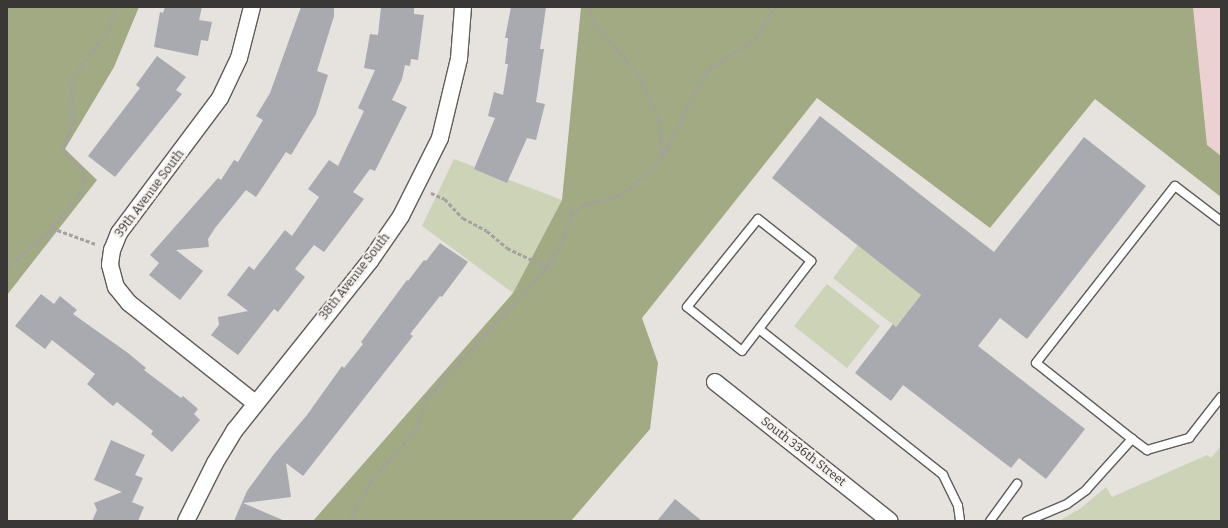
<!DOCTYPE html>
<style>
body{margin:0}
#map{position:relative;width:1228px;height:528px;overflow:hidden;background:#e6e2de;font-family:Bitter,serif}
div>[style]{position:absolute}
.commercial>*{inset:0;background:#ecd1d3}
.green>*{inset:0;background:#cdd3b6}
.forest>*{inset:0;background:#a2aa83}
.building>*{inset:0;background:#a9aaaf}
.path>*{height:2.5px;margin-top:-1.25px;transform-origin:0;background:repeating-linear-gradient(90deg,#a3a09d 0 4px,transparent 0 6px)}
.roads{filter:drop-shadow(1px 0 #5f5c59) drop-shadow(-1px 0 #5f5c59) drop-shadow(0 1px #5f5c59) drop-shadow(0 -1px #5f5c59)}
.service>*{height:8px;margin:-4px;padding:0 4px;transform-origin:4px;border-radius:4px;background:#fff}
.minor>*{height:16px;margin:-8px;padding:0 8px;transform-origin:8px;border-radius:8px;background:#fff}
span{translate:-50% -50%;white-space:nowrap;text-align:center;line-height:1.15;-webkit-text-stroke:3.5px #f3efeb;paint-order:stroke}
.street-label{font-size:12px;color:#3a3837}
.frame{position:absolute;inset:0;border:8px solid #3a3837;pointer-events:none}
</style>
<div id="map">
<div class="commercial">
<i style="clip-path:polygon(1193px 7px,1221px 7px,1221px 156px,1207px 146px)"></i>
</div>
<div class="green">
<i style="clip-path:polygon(454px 159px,562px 200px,513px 293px,422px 226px)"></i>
<i style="clip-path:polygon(858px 245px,921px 295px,896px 327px,833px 278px)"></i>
<i style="clip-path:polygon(827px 284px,880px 326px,847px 368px,794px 326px)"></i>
<i style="clip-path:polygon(1221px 446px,1221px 521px,1059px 521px,1081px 508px,1106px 487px,1112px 497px,1207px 455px,1211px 458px)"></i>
</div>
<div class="forest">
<i style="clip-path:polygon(7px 7px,139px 7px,114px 67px,65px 149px,97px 180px,7px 295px)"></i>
<i style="clip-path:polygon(581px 7px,1193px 7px,1207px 145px,1221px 156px,1221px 197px,1095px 99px,990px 228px,817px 98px,642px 318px,658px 363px,650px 429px,571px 521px,313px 521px,513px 293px,562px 200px)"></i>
</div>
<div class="building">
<i style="clip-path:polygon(165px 7px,202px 7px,199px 20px,212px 22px,208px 41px,201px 40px,198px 56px,154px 47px,160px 12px,163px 13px)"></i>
<i style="clip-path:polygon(301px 7px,334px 7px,334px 16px,317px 71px,328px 75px,316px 114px,291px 155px,286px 152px,256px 197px,246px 190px,215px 228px,208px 239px,209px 247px,176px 250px,203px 271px,180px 300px,149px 275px,159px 263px,150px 255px,218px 178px,221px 180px,234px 160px,238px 162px,263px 120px,256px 116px,270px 93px)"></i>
<i style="clip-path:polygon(381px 7px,414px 7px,414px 14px,424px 15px,418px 60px,411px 59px,410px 66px,405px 65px,402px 79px,392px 100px,407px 107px,375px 171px,370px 169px,353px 192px,364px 199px,324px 252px,314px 245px,295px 269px,305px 277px,278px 312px,274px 309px,238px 355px,211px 335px,219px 325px,218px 317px,248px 311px,227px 295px,249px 266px,254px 270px,285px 230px,292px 236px,319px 197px,308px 189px,329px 160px,338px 166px,364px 111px,358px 108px,375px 70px,364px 68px,370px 34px,378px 35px)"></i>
<i style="clip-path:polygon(511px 7px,546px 7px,540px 49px,544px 49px,536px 102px,545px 104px,536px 140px,527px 138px,507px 183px,474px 169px,495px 118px,488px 116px,494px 92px,503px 95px,508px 64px,505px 64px,508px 38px,505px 38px)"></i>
<i style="clip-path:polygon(157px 56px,186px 77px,176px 90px,182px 94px,115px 177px,88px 156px,140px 88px,136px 85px)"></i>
<i style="clip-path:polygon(820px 116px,994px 252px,1084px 137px,1146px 186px,1027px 339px,1000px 318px,978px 346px,1085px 429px,1046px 479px,1019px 458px,1011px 468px,903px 385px,891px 401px,855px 373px,893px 324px,896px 327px,921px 295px,772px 178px)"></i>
<i style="clip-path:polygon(440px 243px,468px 262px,442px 297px,440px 296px,410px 334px,413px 336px,303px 476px,286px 463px,291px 497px,243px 503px,285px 521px,234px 521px,247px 491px,274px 454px,307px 415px,342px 366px,344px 368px,363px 344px,361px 342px,407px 280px,408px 281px,424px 260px,426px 261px)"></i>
<i style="clip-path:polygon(41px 294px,54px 304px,60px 296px,77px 310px,73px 314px,128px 353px,146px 368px,144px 370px,181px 398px,183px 396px,198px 409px,194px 414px,200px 420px,172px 452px,151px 434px,153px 431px,117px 402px,113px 406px,87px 384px,95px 374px,52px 340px,45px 349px,15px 326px)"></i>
<i style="clip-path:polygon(111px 440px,145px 455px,135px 475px,143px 478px,132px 502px,144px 507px,138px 521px,92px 521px,97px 510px,94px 503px,122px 492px,94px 480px)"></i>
<i style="clip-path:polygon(675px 499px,702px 521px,657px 521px)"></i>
</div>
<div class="path">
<i style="left:591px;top:7px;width:6px;rotate:99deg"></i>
<i style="left:590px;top:13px;width:13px;rotate:63deg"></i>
<i style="left:596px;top:25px;width:66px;rotate:49.3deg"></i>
<i style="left:639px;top:75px;width:51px;rotate:65.9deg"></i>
<i style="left:660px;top:122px;width:33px;rotate:85deg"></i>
<i style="left:431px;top:193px;width:15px;rotate:23deg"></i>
<i style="left:445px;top:199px;width:26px;rotate:47deg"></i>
<i style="left:463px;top:218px;width:27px;rotate:28deg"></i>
<i style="left:487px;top:231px;width:26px;rotate:40deg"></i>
<i style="left:507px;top:248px;width:44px;rotate:25.4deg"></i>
<i style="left:52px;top:228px;width:47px;rotate:20deg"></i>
<i style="left:7px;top:268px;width:60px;rotate:-41.6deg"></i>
<i style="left:52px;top:228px;width:47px;rotate:-51.9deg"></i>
<i style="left:81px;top:191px;width:15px;rotate:-79deg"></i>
<i style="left:84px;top:176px;width:9px;rotate:-111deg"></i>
<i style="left:81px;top:168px;width:21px;rotate:-139deg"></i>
<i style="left:65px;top:154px;width:6px;rotate:-108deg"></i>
<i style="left:63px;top:148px;width:28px;rotate:-69deg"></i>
<i style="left:73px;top:122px;width:41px;rotate:-92.8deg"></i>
<i style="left:71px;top:81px;width:44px;rotate:-55.2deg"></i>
<i style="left:96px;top:45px;width:18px;rotate:-47deg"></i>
<i style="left:108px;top:32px;width:26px;rotate:-74deg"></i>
<i style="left:349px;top:521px;width:46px;rotate:-61.2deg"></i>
<i style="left:371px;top:481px;width:69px;rotate:-49.1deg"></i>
<i style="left:416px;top:429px;width:32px;rotate:-72deg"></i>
<i style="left:426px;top:399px;width:179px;rotate:-47.5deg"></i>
<i style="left:547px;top:267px;width:31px;rotate:-59deg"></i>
<i style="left:563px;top:240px;width:27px;rotate:-73deg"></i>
<i style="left:571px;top:214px;width:17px;rotate:-36deg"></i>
<i style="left:585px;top:204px;width:34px;rotate:-14deg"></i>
<i style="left:618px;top:196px;width:30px;rotate:-37deg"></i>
<i style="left:642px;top:178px;width:30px;rotate:-46deg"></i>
<i style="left:663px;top:156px;width:67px;rotate:-64.2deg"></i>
<i style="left:692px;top:96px;width:32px;rotate:-58deg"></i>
<i style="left:709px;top:69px;width:55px;rotate:-33.1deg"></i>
<i style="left:755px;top:39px;width:38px;rotate:-58deg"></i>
</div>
<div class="roads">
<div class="service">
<i style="left:758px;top:219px;width:68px;rotate:38.4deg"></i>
<i style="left:811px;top:261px;width:113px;rotate:127.5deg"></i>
<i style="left:742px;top:351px;width:70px;rotate:-141.3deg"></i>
<i style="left:687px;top:307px;width:113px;rotate:-51.1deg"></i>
<i style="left:759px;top:329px;width:235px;rotate:38.4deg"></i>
<i style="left:943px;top:475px;width:34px;rotate:64deg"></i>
<i style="left:958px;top:506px;width:15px;rotate:82deg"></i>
<i style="left:1132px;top:439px;width:19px;rotate:36deg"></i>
<i style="left:1147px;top:450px;width:44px;rotate:-15.9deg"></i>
<i style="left:1189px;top:438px;width:52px;rotate:-52deg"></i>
<i style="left:990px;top:521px;width:46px;rotate:-53.9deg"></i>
<i style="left:1027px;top:521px;width:43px;rotate:-23deg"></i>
<i style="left:1067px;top:504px;width:24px;rotate:-36deg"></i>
<i style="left:1086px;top:490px;width:69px;rotate:-48deg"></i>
<i style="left:1132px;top:439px;width:122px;rotate:-141.6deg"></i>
<i style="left:1036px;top:363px;width:225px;rotate:-51.9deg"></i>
<i style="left:1175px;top:186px;width:58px;rotate:37.3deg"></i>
</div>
<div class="minor">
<i style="left:252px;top:7px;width:53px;rotate:104.3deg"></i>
<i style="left:239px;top:58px;width:44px;rotate:115.4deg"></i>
<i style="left:220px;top:98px;width:169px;rotate:126.8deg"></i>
<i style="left:119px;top:233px;width:18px;rotate:112deg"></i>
<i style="left:112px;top:250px;width:15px;rotate:98deg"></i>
<i style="left:110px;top:265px;width:23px;rotate:75deg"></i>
<i style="left:116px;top:287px;width:21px;rotate:51deg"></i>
<i style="left:129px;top:303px;width:161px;rotate:38.4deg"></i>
<i style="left:715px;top:382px;width:223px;rotate:38.5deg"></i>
<i style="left:186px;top:521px;width:65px;rotate:-63.4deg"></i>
<i style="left:215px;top:463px;width:39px;rotate:-59deg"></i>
<i style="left:235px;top:430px;width:216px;rotate:-51.4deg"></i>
<i style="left:370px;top:261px;width:55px;rotate:-55.4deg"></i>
<i style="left:401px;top:216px;width:87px;rotate:-63.4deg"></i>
<i style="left:440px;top:138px;width:81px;rotate:-76.5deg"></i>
<i style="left:459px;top:59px;width:52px;rotate:-85.6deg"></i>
</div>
</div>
<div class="street-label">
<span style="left:150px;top:194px;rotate:-53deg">39th Avenue South</span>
<span style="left:355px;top:277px;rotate:-52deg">38th Avenue South</span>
<span style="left:803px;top:452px;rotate:38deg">South 336th Street</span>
</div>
<div class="frame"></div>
</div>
